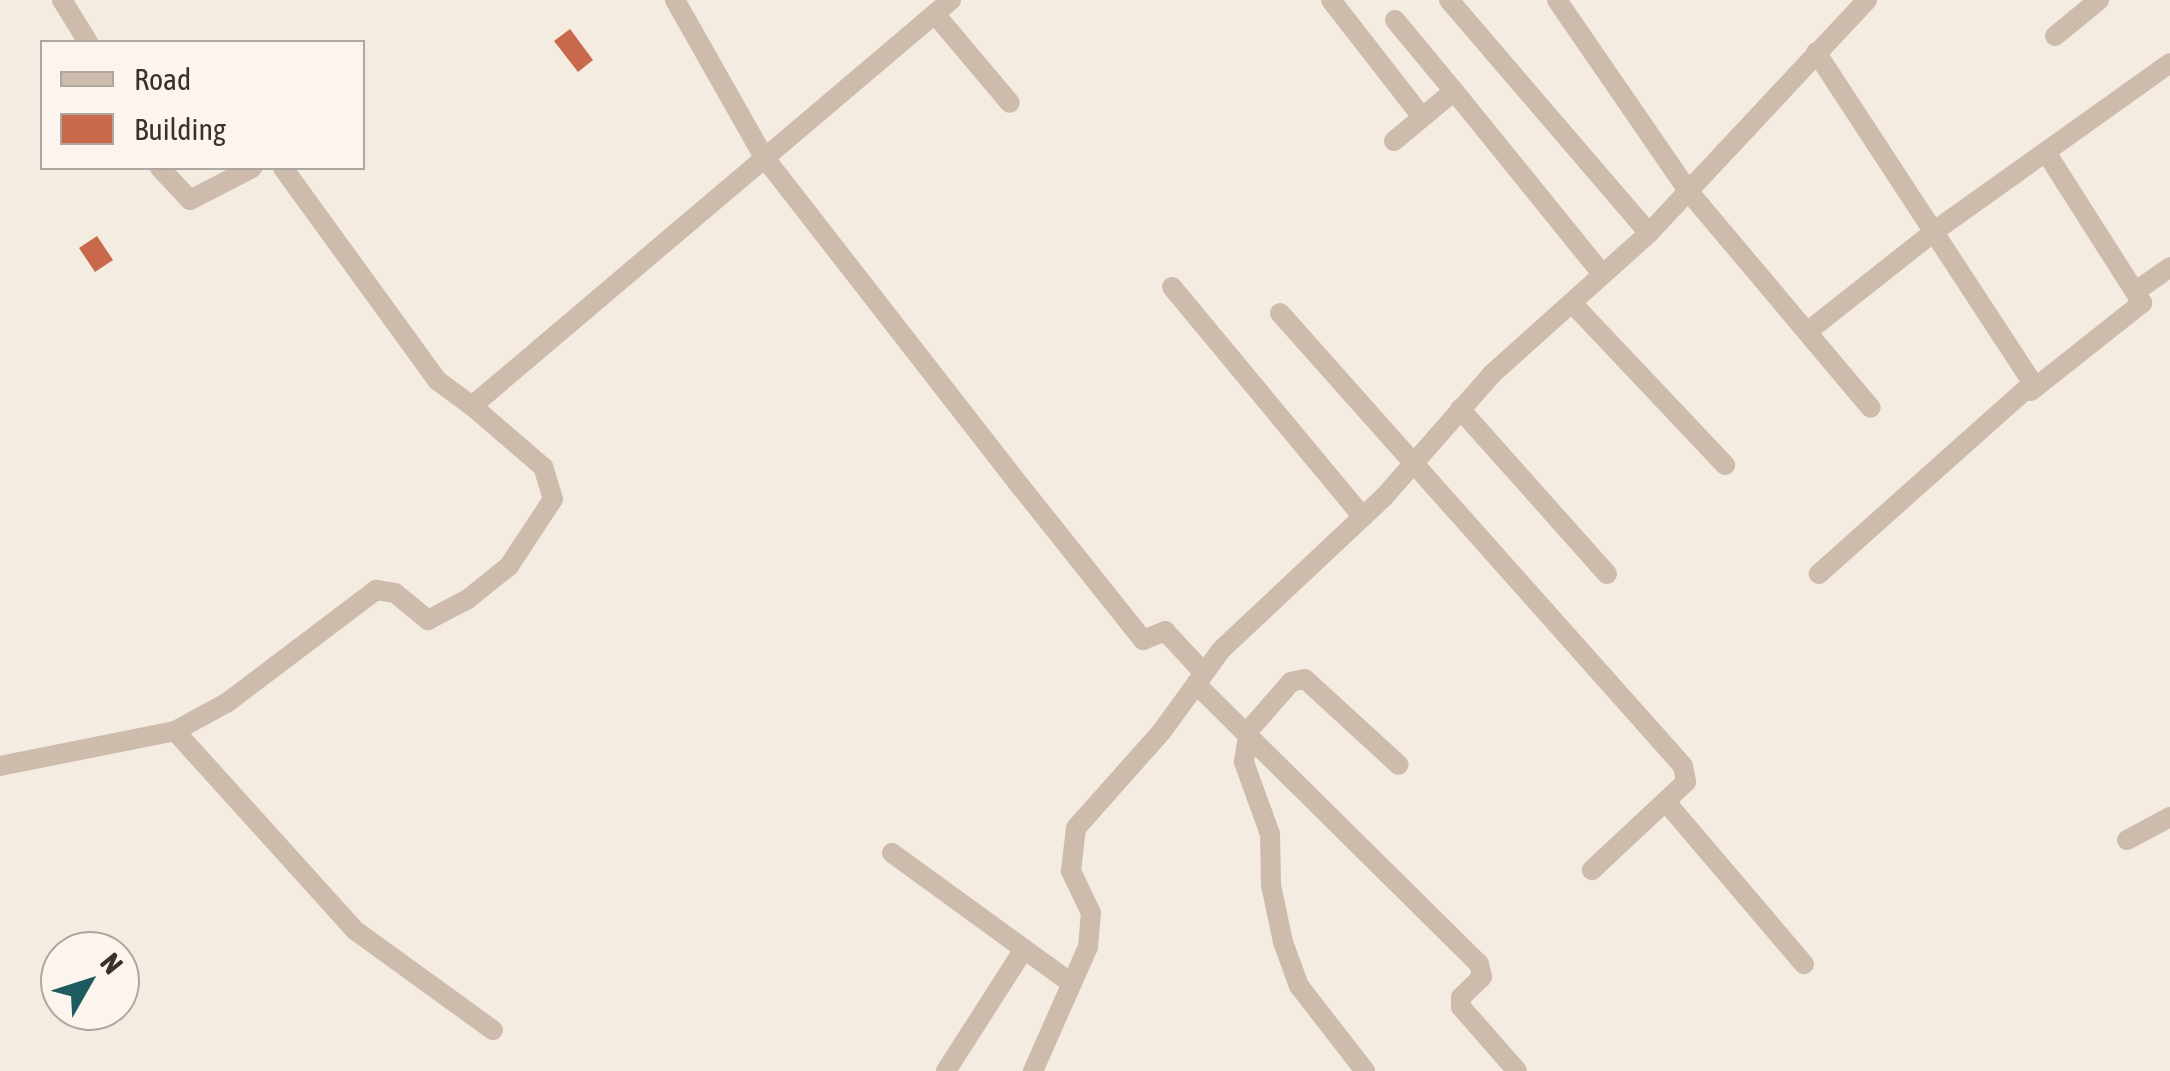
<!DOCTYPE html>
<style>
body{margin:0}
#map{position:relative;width:2170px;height:1071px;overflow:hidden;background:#f4ebe1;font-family:"Asap Condensed",sans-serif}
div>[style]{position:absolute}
.building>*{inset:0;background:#c8694b}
.minor>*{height:20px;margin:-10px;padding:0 10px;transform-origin:10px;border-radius:10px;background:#cdbbac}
span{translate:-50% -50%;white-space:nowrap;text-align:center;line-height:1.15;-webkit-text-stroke:10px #fbf5ee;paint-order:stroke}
.legend{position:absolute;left:40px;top:40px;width:325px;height:130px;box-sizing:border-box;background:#fbf5ee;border:2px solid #aea6a0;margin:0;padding:12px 18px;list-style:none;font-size:30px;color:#3b302b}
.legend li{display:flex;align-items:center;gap:20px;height:50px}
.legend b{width:50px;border:2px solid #aea6a0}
.north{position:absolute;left:40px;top:931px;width:100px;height:100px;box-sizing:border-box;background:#fbf5ee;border:2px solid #aea6a0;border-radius:50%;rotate:51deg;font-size:28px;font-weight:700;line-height:40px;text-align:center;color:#3b302b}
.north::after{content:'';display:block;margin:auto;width:35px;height:45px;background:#1f5a5e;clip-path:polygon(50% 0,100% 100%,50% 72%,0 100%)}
</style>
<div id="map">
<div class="building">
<i style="clip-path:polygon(570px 29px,593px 60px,578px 72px,554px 41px)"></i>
<i style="clip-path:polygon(97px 236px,113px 260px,95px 272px,79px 248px)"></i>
</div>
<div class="minor">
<i style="left:62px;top:0;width:49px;rotate:58.2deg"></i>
<i style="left:675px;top:0;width:180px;rotate:60.5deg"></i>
<i style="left:764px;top:157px;width:418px;rotate:52.1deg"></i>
<i style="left:1021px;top:487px;width:196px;rotate:51.4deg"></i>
<i style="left:1143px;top:640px;width:24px;rotate:-22deg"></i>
<i style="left:1165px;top:631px;width:57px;rotate:47.1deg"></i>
<i style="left:1331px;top:0;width:148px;rotate:52.1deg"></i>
<i style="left:1449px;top:0;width:307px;rotate:49.4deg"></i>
<i style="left:1557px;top:0;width:233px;rotate:55.5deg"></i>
<i style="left:1689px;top:192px;width:282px;rotate:49.9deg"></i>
<i style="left:935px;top:14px;width:116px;rotate:49.9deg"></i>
<i style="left:1395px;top:20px;width:92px;rotate:50.3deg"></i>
<i style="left:2055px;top:36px;width:57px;rotate:-39.3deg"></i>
<i style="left:1816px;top:52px;width:396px;rotate:56.8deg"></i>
<i style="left:2033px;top:383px;width:287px;rotate:138.3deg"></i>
<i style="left:1394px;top:141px;width:78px;rotate:-39.8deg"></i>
<i style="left:1454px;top:91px;width:235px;rotate:51deg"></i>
<i style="left:160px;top:168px;width:44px;rotate:46.8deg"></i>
<i style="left:190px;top:200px;width:70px;rotate:-27.3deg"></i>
<i style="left:283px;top:168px;width:263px;rotate:54deg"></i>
<i style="left:438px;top:381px;width:42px;rotate:36.3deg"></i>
<i style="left:472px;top:406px;width:628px;rotate:-40.28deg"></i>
<i style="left:1172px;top:287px;width:299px;rotate:50.3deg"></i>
<i style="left:2139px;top:289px;width:38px;rotate:-35deg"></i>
<i style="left:1572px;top:303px;width:223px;rotate:46.6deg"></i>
<i style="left:1280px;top:313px;width:606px;rotate:48.34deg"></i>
<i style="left:1683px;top:766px;width:16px;rotate:79deg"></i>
<i style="left:1686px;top:782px;width:129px;rotate:136.9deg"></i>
<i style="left:1807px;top:332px;width:164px;rotate:-38.3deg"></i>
<i style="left:1936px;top:230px;width:287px;rotate:-35.5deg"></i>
<i style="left:2031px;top:391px;width:142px;rotate:-38.4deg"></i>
<i style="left:2142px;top:303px;width:177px;rotate:-122.5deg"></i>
<i style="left:1460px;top:409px;width:221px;rotate:48.3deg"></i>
<i style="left:1196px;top:684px;width:398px;rotate:44.7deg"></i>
<i style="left:1479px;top:964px;width:13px;rotate:77deg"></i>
<i style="left:1482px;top:977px;width:29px;rotate:136deg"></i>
<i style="left:1461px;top:997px;width:10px;rotate:90deg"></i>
<i style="left:1461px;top:1007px;width:85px;rotate:48.8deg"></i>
<i style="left:175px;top:731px;width:270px;rotate:47.9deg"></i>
<i style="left:356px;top:931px;width:169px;rotate:35.9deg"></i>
<i style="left:0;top:766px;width:178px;rotate:-11.3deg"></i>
<i style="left:175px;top:731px;width:60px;rotate:-28.7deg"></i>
<i style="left:228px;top:702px;width:186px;rotate:-37.1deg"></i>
<i style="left:376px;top:590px;width:19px;rotate:9deg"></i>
<i style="left:395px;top:593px;width:43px;rotate:39.3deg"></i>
<i style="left:428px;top:620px;width:45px;rotate:-27.7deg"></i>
<i style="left:468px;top:599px;width:53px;rotate:-38.8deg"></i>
<i style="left:509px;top:566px;width:80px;rotate:-56.7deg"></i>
<i style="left:553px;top:499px;width:34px;rotate:-107deg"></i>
<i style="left:543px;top:467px;width:94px;rotate:-139.3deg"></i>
<i style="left:1666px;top:802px;width:213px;rotate:49.6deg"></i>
<i style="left:2127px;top:840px;width:49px;rotate:-28.1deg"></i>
<i style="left:892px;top:853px;width:221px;rotate:36deg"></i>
<i style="left:946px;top:1071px;width:145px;rotate:-57.4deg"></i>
<i style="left:1033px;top:1071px;width:136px;rotate:-66.1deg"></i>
<i style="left:1088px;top:947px;width:34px;rotate:-85deg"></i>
<i style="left:1091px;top:913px;width:47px;rotate:-115.5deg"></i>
<i style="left:1071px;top:871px;width:43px;rotate:-83.4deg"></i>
<i style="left:1076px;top:828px;width:130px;rotate:-48.4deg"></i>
<i style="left:1162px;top:731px;width:100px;rotate:-53.9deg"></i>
<i style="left:1221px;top:650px;width:224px;rotate:-43.2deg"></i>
<i style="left:1384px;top:497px;width:164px;rotate:-48.7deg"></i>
<i style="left:1492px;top:374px;width:211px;rotate:-41.9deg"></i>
<i style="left:1649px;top:233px;width:319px;rotate:-46.9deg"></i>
<i style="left:1365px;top:1071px;width:108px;rotate:-127.8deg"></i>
<i style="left:1299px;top:986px;width:47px;rotate:-110deg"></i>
<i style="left:1283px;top:942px;width:58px;rotate:-101.9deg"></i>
<i style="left:1271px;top:885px;width:51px;rotate:-91.1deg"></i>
<i style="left:1270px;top:834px;width:77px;rotate:-109.9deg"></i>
<i style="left:1244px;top:762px;width:32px;rotate:-81deg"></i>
<i style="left:1249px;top:730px;width:64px;rotate:-48.8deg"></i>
<i style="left:1291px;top:682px;width:14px;rotate:-12deg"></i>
<i style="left:1305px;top:679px;width:127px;rotate:42.5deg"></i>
</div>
<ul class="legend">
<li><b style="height:12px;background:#cdbbac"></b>Road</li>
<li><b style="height:28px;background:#c8694b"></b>Building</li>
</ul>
<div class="north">N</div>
</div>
